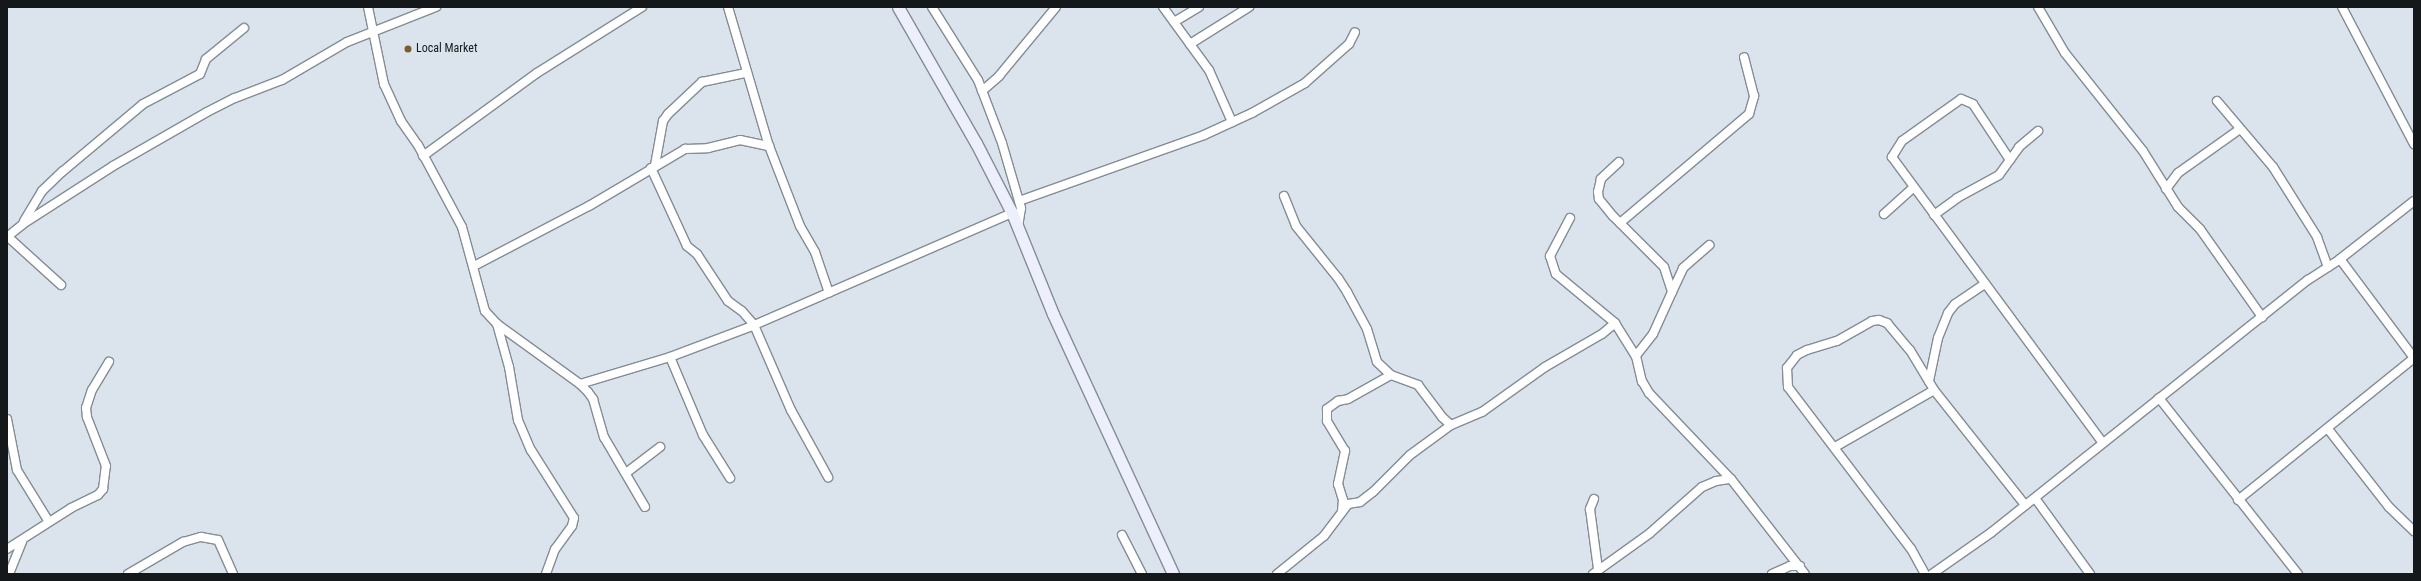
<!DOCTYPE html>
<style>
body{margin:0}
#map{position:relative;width:2421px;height:581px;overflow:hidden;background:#dbe4ed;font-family:"Roboto Condensed",sans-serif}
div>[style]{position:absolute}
.roads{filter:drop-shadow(1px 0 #848c94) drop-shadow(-1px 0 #848c94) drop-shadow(0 1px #848c94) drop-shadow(0 -1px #848c94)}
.minor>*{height:8px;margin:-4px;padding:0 4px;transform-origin:4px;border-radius:4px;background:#fff}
.secondary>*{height:11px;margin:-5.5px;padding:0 5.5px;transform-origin:5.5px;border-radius:5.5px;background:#edeffd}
.dots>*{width:11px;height:11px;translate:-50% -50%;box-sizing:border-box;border:2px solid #dbe4ed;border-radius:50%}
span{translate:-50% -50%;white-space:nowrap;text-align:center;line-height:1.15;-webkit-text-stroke:3px #dbe4ed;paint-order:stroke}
.poi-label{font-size:12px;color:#15181b}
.left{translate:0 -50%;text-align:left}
.frame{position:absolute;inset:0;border:8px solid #15181b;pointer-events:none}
</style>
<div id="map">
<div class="roads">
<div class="minor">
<i style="left:368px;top:7px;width:79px;rotate:78.3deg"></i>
<i style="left:384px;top:84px;width:41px;rotate:65.3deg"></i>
<i style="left:401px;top:121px;width:29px;rotate:55deg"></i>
<i style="left:418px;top:145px;width:93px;rotate:61.8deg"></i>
<i style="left:462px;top:227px;width:87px;rotate:74.7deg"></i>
<i style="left:485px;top:311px;width:18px;rotate:47deg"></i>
<i style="left:497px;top:324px;width:102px;rotate:35.9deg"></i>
<i style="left:580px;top:384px;width:11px;rotate:45deg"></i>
<i style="left:588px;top:392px;width:9px;rotate:54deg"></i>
<i style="left:593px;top:399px;width:40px;rotate:74deg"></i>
<i style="left:604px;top:437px;width:81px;rotate:59.6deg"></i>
<i style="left:728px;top:7px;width:145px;rotate:73.6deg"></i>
<i style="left:769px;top:146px;width:86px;rotate:68.8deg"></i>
<i style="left:800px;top:226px;width:30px;rotate:60deg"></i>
<i style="left:815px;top:252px;width:43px;rotate:71.1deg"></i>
<i style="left:932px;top:7px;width:86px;rotate:57.8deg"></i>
<i style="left:978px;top:80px;width:67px;rotate:69.1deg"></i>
<i style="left:1002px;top:143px;width:68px;rotate:73.7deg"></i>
<i style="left:1021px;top:208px;width:19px;rotate:99deg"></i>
<i style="left:1163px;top:7px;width:78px;rotate:53.9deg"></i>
<i style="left:1209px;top:70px;width:57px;rotate:66.1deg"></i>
<i style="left:2038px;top:7px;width:53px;rotate:59.6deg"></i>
<i style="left:2065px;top:53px;width:125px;rotate:51.5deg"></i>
<i style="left:2143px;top:151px;width:66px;rotate:58deg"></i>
<i style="left:2178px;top:207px;width:31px;rotate:45deg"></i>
<i style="left:2200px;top:229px;width:108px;rotate:54.8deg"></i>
<i style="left:2342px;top:7px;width:155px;rotate:62.3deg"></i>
<i style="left:1174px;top:22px;width:29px;rotate:-31deg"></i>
<i style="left:1190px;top:44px;width:70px;rotate:-32.1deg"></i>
<i style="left:982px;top:91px;width:23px;rotate:-41deg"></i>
<i style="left:999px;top:76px;width:89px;rotate:-50.4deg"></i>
<i style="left:2217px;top:101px;width:87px;rotate:49.7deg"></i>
<i style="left:2273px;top:167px;width:83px;rotate:57.8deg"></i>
<i style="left:2317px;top:237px;width:32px;rotate:70deg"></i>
<i style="left:423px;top:156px;width:141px;rotate:-36.1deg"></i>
<i style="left:537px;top:73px;width:124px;rotate:-32.2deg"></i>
<i style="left:2010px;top:160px;width:67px;rotate:-123.5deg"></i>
<i style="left:1973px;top:104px;width:13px;rotate:-157deg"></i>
<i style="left:1961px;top:99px;width:72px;rotate:144.6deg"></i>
<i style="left:1902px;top:141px;width:19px;rotate:122deg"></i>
<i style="left:1892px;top:157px;width:354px;rotate:53.6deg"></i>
<i style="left:1619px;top:162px;width:25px;rotate:137deg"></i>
<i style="left:1601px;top:179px;width:13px;rotate:103deg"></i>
<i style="left:1598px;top:192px;width:7px;rotate:82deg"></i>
<i style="left:1599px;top:199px;width:22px;rotate:51deg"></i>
<i style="left:1613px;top:216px;width:72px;rotate:45deg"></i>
<i style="left:1664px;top:267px;width:26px;rotate:72deg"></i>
<i style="left:1672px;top:292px;width:46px;rotate:114.3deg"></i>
<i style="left:1653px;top:334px;width:28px;rotate:128deg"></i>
<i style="left:655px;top:165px;width:45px;rotate:-79.7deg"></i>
<i style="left:663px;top:121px;width:9px;rotate:-54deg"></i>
<i style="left:668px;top:114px;width:47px;rotate:-43.3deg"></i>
<i style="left:702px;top:82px;width:45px;rotate:-11.6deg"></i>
<i style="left:651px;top:168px;width:86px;rotate:65.2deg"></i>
<i style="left:687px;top:246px;width:13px;rotate:39deg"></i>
<i style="left:697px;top:254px;width:56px;rotate:56.6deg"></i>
<i style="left:728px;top:301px;width:17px;rotate:36deg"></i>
<i style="left:742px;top:311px;width:18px;rotate:49deg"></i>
<i style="left:754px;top:325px;width:93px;rotate:66.5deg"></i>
<i style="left:791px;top:410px;width:77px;rotate:61.1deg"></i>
<i style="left:2166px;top:189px;width:20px;rotate:-53deg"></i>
<i style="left:2178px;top:173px;width:76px;rotate:-35.4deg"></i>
<i style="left:1284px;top:196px;width:32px;rotate:68deg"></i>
<i style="left:1296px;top:226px;width:67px;rotate:51.1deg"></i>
<i style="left:1338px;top:278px;width:17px;rotate:57deg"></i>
<i style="left:1347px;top:292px;width:42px;rotate:61.6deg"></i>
<i style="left:1367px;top:329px;width:34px;rotate:73deg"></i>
<i style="left:1377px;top:362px;width:19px;rotate:43deg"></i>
<i style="left:1391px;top:375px;width:29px;rotate:20deg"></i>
<i style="left:1418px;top:385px;width:40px;rotate:53deg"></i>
<i style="left:1442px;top:417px;width:12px;rotate:42deg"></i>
<i style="left:1019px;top:201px;width:196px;rotate:-19.6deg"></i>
<i style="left:1204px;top:135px;width:53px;rotate:-24.6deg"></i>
<i style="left:1252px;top:113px;width:61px;rotate:-29.5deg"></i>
<i style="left:1305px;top:83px;width:59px;rotate:-41.6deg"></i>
<i style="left:1349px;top:44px;width:13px;rotate:-63deg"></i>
<i style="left:1884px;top:214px;width:40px;rotate:-42deg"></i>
<i style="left:1934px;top:215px;width:29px;rotate:-36deg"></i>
<i style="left:1957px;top:198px;width:48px;rotate:-28.7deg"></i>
<i style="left:1999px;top:175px;width:34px;rotate:-54deg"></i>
<i style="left:2019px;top:147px;width:25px;rotate:-40deg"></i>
<i style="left:1570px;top:218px;width:43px;rotate:117.8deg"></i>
<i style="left:1550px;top:256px;width:19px;rotate:72deg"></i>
<i style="left:1556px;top:274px;width:77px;rotate:39.7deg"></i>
<i style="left:1615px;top:323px;width:39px;rotate:58deg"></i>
<i style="left:1636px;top:356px;width:26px;rotate:77deg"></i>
<i style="left:1642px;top:381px;width:14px;rotate:60deg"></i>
<i style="left:1649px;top:393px;width:119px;rotate:46.4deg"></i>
<i style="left:1731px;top:479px;width:120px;rotate:52.1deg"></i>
<i style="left:24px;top:221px;width:35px;rotate:-59deg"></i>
<i style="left:42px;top:191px;width:28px;rotate:-44deg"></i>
<i style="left:62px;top:172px;width:106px;rotate:-40deg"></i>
<i style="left:143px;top:104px;width:64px;rotate:-27.8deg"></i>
<i style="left:200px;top:74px;width:16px;rotate:-68deg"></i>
<i style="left:206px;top:59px;width:49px;rotate:-39.2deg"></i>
<i style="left:1620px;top:223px;width:169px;rotate:-40.2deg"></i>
<i style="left:1749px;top:114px;width:19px;rotate:-74deg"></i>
<i style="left:1754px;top:96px;width:40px;rotate:-104.4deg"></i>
<i style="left:7px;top:236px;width:73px;rotate:42.2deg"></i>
<i style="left:7px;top:237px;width:21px;rotate:-39deg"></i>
<i style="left:23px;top:224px;width:107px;rotate:-32.8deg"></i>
<i style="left:113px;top:166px;width:108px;rotate:-29.9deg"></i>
<i style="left:207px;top:112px;width:31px;rotate:-27deg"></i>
<i style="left:235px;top:98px;width:50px;rotate:-21deg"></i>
<i style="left:282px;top:80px;width:75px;rotate:-30.3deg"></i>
<i style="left:347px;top:42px;width:96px;rotate:-21.5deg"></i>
<i style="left:2340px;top:259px;width:124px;rotate:53.2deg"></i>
<i style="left:474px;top:266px;width:130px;rotate:-27.6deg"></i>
<i style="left:589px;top:206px;width:112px;rotate:-30.7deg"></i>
<i style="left:685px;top:149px;width:23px;rotate:-2deg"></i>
<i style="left:708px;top:148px;width:33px;rotate:-14deg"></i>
<i style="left:740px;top:140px;width:30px;rotate:12deg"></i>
<i style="left:1672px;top:292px;width:26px;rotate:-65deg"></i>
<i style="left:1683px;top:268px;width:35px;rotate:-41deg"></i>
<i style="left:497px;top:324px;width:45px;rotate:74.4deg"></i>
<i style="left:509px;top:367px;width:54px;rotate:80.4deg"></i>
<i style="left:518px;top:420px;width:33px;rotate:67deg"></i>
<i style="left:531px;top:450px;width:80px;rotate:57.7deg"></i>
<i style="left:574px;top:518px;width:8px;rotate:104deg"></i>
<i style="left:572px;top:526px;width:29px;rotate:126deg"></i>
<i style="left:555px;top:549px;width:27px;rotate:110deg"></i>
<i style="left:670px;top:357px;width:85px;rotate:67.1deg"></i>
<i style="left:703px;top:435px;width:51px;rotate:57.9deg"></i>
<i style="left:1929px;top:381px;width:44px;rotate:-78.2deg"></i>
<i style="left:1938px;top:338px;width:27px;rotate:-68deg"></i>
<i style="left:1948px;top:313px;width:11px;rotate:-52deg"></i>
<i style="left:1955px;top:304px;width:36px;rotate:-34deg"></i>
<i style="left:580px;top:384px;width:94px;rotate:-16.7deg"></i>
<i style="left:670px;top:357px;width:88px;rotate:-20.7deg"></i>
<i style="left:752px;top:326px;width:283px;rotate:-23.5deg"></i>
<i style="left:2159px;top:398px;width:224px;rotate:51.7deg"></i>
<i style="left:7px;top:419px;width:52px;rotate:78.9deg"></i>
<i style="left:17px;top:470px;width:61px;rotate:58.4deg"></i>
<i style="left:2328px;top:429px;width:99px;rotate:52deg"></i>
<i style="left:2389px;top:507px;width:35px;rotate:44deg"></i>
<i style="left:1835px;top:447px;width:114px;rotate:-29.9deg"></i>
<i style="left:626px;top:473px;width:43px;rotate:-37.4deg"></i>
<i style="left:2035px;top:498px;width:94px;rotate:54.1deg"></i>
<i style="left:1594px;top:499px;width:11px;rotate:112deg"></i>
<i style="left:1590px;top:509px;width:61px;rotate:82.4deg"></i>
<i style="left:2238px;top:500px;width:226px;rotate:-38.9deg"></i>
<i style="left:1342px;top:511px;width:11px;rotate:-85deg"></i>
<i style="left:1343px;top:500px;width:17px;rotate:-107deg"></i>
<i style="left:1338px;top:484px;width:34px;rotate:-78deg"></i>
<i style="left:1345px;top:451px;width:35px;rotate:-121deg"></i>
<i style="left:1327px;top:421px;width:12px;rotate:-90deg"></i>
<i style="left:1327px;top:409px;width:14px;rotate:-36deg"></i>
<i style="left:1338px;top:401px;width:10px;rotate:-11deg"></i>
<i style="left:1348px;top:399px;width:49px;rotate:-29.2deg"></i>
<i style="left:1122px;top:535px;width:44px;rotate:62.9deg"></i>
<i style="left:7px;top:549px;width:76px;rotate:-32.6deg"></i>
<i style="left:71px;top:508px;width:30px;rotate:-26deg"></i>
<i style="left:98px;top:495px;width:8px;rotate:-50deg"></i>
<i style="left:103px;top:489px;width:23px;rotate:-83deg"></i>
<i style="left:106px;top:466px;width:53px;rotate:-111.2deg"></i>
<i style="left:87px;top:417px;width:9px;rotate:-96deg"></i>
<i style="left:86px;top:408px;width:19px;rotate:-72deg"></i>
<i style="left:92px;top:390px;width:33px;rotate:-59deg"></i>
<i style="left:9px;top:574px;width:35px;rotate:-68deg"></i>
<i style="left:128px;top:574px;width:64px;rotate:-30.2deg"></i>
<i style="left:183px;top:542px;width:19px;rotate:-16deg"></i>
<i style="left:201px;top:537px;width:17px;rotate:10deg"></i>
<i style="left:218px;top:540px;width:37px;rotate:66deg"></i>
<i style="left:1277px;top:574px;width:60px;rotate:-39deg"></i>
<i style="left:1324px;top:536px;width:40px;rotate:-53deg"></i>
<i style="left:1348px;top:504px;width:12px;rotate:-9deg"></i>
<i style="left:1360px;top:502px;width:16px;rotate:-38deg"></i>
<i style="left:1373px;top:492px;width:52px;rotate:-45deg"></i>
<i style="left:1410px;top:455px;width:51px;rotate:-36.2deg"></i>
<i style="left:1451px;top:425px;width:34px;rotate:-23deg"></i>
<i style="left:1482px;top:412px;width:77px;rotate:-35.5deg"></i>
<i style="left:1545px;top:367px;width:66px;rotate:-30.1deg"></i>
<i style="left:1602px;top:334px;width:17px;rotate:-40deg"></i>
<i style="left:1593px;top:574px;width:70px;rotate:-35.7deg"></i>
<i style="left:1650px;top:533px;width:69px;rotate:-41.5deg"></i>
<i style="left:1702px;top:487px;width:15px;rotate:-23deg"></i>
<i style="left:1716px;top:481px;width:15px;rotate:-8deg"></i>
<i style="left:1772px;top:574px;width:20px;rotate:-24deg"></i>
<i style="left:1790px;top:566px;width:10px"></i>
<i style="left:1925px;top:574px;width:29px;rotate:-119deg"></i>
<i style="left:1911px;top:549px;width:203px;rotate:-127.2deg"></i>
<i style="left:1788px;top:387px;width:19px;rotate:-93deg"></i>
<i style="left:1787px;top:368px;width:16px;rotate:-52deg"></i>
<i style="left:1797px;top:355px;width:11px;rotate:-27deg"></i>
<i style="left:1807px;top:350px;width:31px;rotate:-17deg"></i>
<i style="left:1837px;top:341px;width:40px;rotate:-29.7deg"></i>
<i style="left:1872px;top:321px;width:7px;rotate:-8deg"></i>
<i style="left:1879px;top:320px;width:9px;rotate:21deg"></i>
<i style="left:1887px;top:323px;width:35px;rotate:50deg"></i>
<i style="left:1910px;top:350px;width:47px;rotate:59deg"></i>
<i style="left:1934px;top:390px;width:147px;rotate:51.6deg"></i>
<i style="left:1932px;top:574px;width:73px;rotate:-35deg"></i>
<i style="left:1992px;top:532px;width:404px;rotate:-38.6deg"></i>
<i style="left:2308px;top:280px;width:38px;rotate:-33deg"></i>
<i style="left:2340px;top:259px;width:94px;rotate:-38.1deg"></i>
</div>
<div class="secondary">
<i style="left:898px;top:7px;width:157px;rotate:60.2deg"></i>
<i style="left:976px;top:143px;width:79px;rotate:62.8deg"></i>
<i style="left:1012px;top:213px;width:109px;rotate:67.9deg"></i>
<i style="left:1053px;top:314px;width:286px;rotate:65.2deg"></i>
</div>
</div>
<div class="dots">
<i style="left:408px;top:49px;background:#795b30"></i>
</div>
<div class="poi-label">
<span class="left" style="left:416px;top:49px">Local Market</span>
</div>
<div class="frame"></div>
</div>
